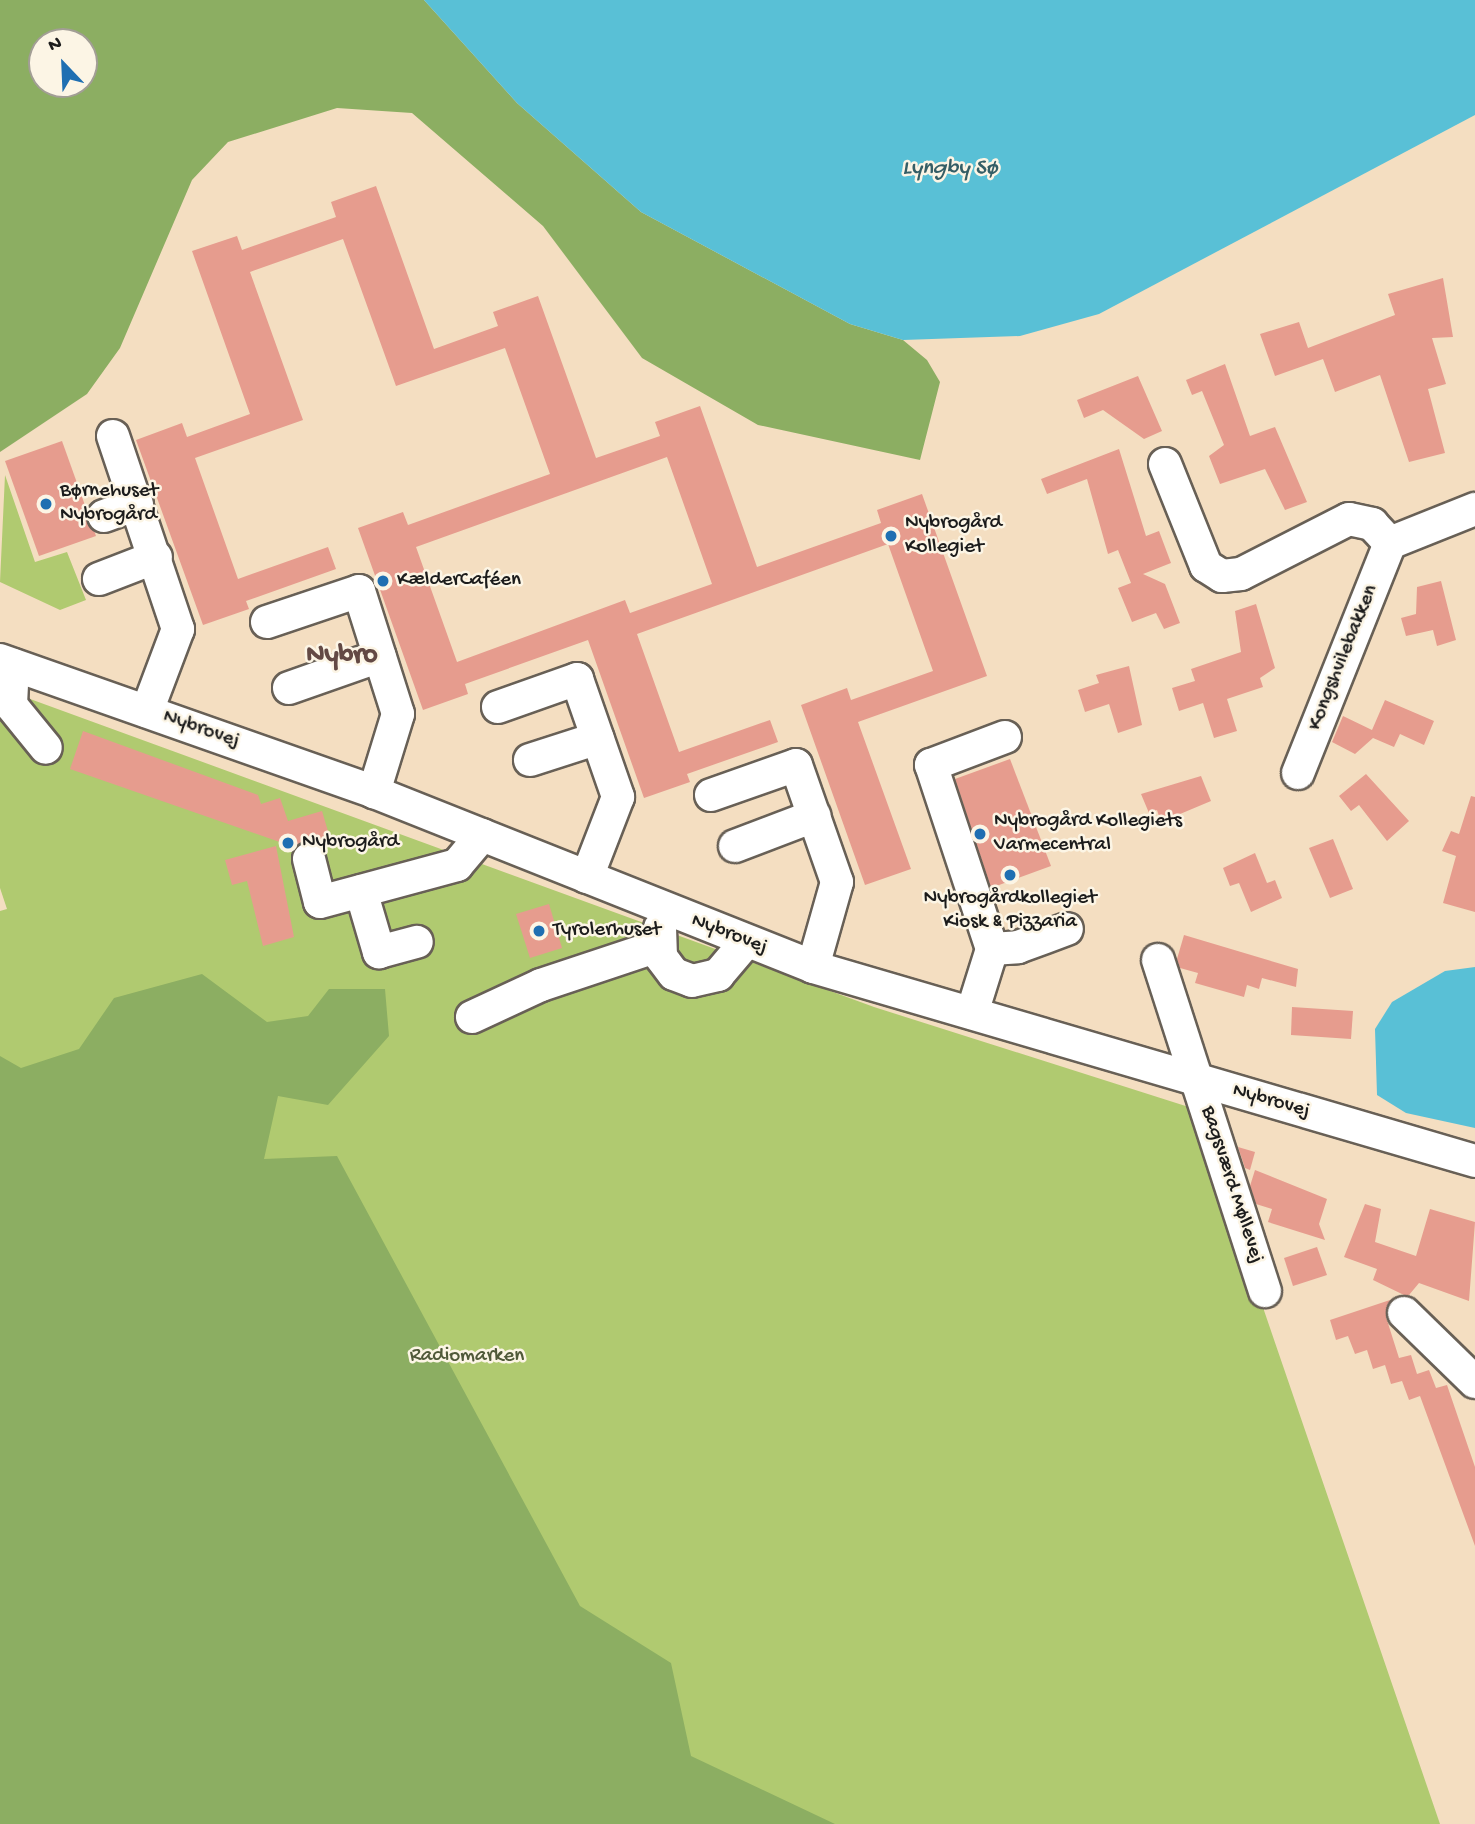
<!DOCTYPE html>
<meta charset="utf-8">
<style>
body{margin:0}
#map{position:relative;width:1475px;height:1824px;overflow:hidden;background:#f4dec1;font-family:"Gochi Hand",sans-serif}
div>[style]{position:absolute}
.green>*{inset:0;background:#b0ca70}
.forest>*{inset:0;background:#8cae62}
.water>*{inset:0;background:#59c0d6}
.building>*{inset:0;background:#e69c8e}
.roads{filter:drop-shadow(2px 0 #686056) drop-shadow(-2px 0 #686056) drop-shadow(0 2px #686056) drop-shadow(0 -2px #686056)}
.minor>*{height:32px;margin:-16px;padding:0 16px;transform-origin:16px;border-radius:16px;background:#fff}
.dots>*{width:19px;height:19px;translate:-50% -50%;box-sizing:border-box;border:4px solid #fcf5e5;border-radius:50%}
span{translate:-50% -50%;white-space:nowrap;text-align:center;line-height:1.15;-webkit-text-stroke:5px #fcf5e5;paint-order:stroke}
.poi-label{font-size:21px;color:#1c1c1c}
.left{translate:0 -50%;text-align:left}
.street-label{font-size:21px;color:#1c1c1c}
.park-label{font-size:21px;color:#505939}
.water-label{font-size:23px;color:#345e66;font-style:italic}
.district-label{font-size:28px;color:#634944;font-weight:700}
.north{position:absolute;left:28px;top:28px;width:70px;height:70px;box-sizing:border-box;background:#fcf5e5;border:2px solid #a29e95;border-radius:50%;rotate:337deg;font-size:19px;font-weight:700;line-height:28px;text-align:center;color:#1c1c1c}
.north::after{content:'';display:block;margin:auto;width:24px;height:32px;background:#1f6fb2;clip-path:polygon(50% 0,100% 100%,50% 72%,0 100%)}
</style>
<div id="map">
<div class="green">
<i style="clip-path:polygon(5px 475px,35px 562px,67px 552px,86px 600px,60px 610px,0 582px)"></i>
<i style="clip-path:polygon(0 688px,874px 1007px,1195px 1109px,1440px 1824px,0 1824px,0 911px,7px 909px,0 888px)"></i>
</div>
<div class="forest">
<i style="clip-path:polygon(evenodd,0 0,424px 0,517px 103px,641px 212px,850px 324px,903px 340px,927px 360px,940px 382px,920px 460px,758px 425px,642px 358px,543px 226px,412px 113px,337px 108px,228px 142px,192px 180px,120px 348px,87px 394px,0 452px,0 0,42px 42px,84px 42px,84px 84px,42px 84px,42px 42px)"></i>
<i style="clip-path:polygon(202px 974px,267px 1022px,308px 1016px,329px 989px,385px 989px,389px 1036px,328px 1105px,278px 1096px,264px 1159px,337px 1156px,580px 1606px,671px 1663px,691px 1756px,835px 1824px,0 1824px,0 1056px,21px 1068px,79px 1049px,114px 998px)"></i>
</div>
<div class="water">
<i style="clip-path:polygon(424px 0,1475px 0,1475px 115px,1099px 314px,1020px 336px,903px 340px,850px 324px,641px 212px,517px 103px)"></i>
<i style="clip-path:polygon(1475px 967px,1475px 1128px,1406px 1113px,1377px 1095px,1375px 1029px,1392px 1002px,1445px 971px)"></i>
</div>
<div class="building">
<i style="clip-path:polygon(evenodd,376px 186px,434px 349px,498px 326px,493px 312px,538px 296px,596px 458px,660px 436px,655px 422px,700px 406px,757px 567px,881px 523px,877px 510px,922px 494px,987px 676px,858px 722px,911px 869px,865px 885px,801px 705px,847px 688px,851px 700px,933px 671px,888px 544px,637px 634px,679px 752px,770px 720px,778px 742px,687px 774px,690px 782px,644px 798px,588px 640px,465px 684px,468px 694px,423px 710px,358px 528px,403px 512px,408px 525px,550px 474px,505px 348px,396px 386px,343px 239px,250px 272px,303px 420px,195px 458px,238px 579px,328px 547px,336px 569px,246px 601px,249px 609px,203px 625px,136px 440px,182px 423px,187px 437px,250px 414px,192px 251px,237px 236px,242px 250px,336px 217px,331px 202px,376px 186px,667px 457px,712px 584px,630px 613px,625px 600px,457px 662px,416px 547px,667px 457px)"></i>
<i style="clip-path:polygon(1443px 278px,1453px 337px,1432px 338px,1446px 384px,1428px 389px,1445px 453px,1409px 462px,1380px 375px,1335px 392px,1323px 359px,1275px 376px,1260px 334px,1299px 322px,1308px 348px,1395px 315px,1388px 294px)"></i>
<i style="clip-path:polygon(1225px 364px,1250px 436px,1275px 427px,1307px 502px,1285px 510px,1265px 469px,1220px 484px,1209px 456px,1224px 445px,1202px 391px,1192px 395px,1186px 380px)"></i>
<i style="clip-path:polygon(1138px 376px,1162px 431px,1144px 439px,1103px 410px,1084px 418px,1077px 400px)"></i>
<i style="clip-path:polygon(62px 441px,96px 536px,39px 556px,5px 461px)"></i>
<i style="clip-path:polygon(1119px 449px,1146px 536px,1159px 531px,1171px 563px,1143px 574px,1165px 584px,1180px 623px,1164px 629px,1156px 613px,1132px 622px,1118px 588px,1131px 583px,1118px 550px,1108px 554px,1087px 479px,1047px 494px,1041px 479px)"></i>
<i style="clip-path:polygon(1441px 581px,1456px 640px,1437px 646px,1433px 630px,1406px 636px,1401px 618px,1416px 614px,1417px 587px)"></i>
<i style="clip-path:polygon(1256px 604px,1275px 668px,1260px 678px,1263px 687px,1227px 699px,1237px 731px,1214px 738px,1203px 703px,1179px 711px,1172px 688px,1195px 681px,1191px 669px,1241px 652px,1235px 611px)"></i>
<i style="clip-path:polygon(1129px 666px,1142px 725px,1118px 733px,1109px 704px,1085px 712px,1078px 690px,1099px 683px,1096px 675px)"></i>
<i style="clip-path:polygon(1385px 700px,1434px 721px,1424px 745px,1400px 734px,1394px 747px,1373px 738px,1355px 754px,1332px 742px,1343px 716px,1372px 730px)"></i>
<i style="clip-path:polygon(83px 731px,258px 795px,261px 804px,280px 798px,288px 821px,322px 811px,330px 838px,294px 847px,70px 769px)"></i>
<i style="clip-path:polygon(1010px 759px,1051px 866px,991px 888px,955px 779px)"></i>
<i style="clip-path:polygon(1366px 774px,1409px 821px,1387px 841px,1359px 805px,1351px 811px,1339px 796px)"></i>
<i style="clip-path:polygon(1201px 776px,1211px 801px,1161px 822px,1157px 810px,1149px 813px,1141px 794px)"></i>
<i style="clip-path:polygon(1471px 796px,1475px 797px,1475px 912px,1443px 903px,1456px 856px,1442px 851px,1451px 831px,1459px 834px)"></i>
<i style="clip-path:polygon(1333px 839px,1353px 889px,1330px 898px,1309px 848px)"></i>
<i style="clip-path:polygon(276px 846px,294px 937px,263px 946px,247px 881px,232px 885px,225px 860px)"></i>
<i style="clip-path:polygon(1255px 853px,1267px 883px,1275px 880px,1282px 898px,1251px 912px,1239px 883px,1230px 886px,1223px 868px)"></i>
<i style="clip-path:polygon(549px 904px,562px 948px,530px 958px,516px 914px)"></i>
<i style="clip-path:polygon(1184px 935px,1298px 969px,1296px 987px,1262px 978px,1259px 989px,1247px 985px,1244px 997px,1195px 983px,1198px 973px,1180px 968px,1177px 959px)"></i>
<i style="clip-path:polygon(1292px 1007px,1353px 1011px,1351px 1039px,1291px 1035px)"></i>
<i style="clip-path:polygon(1238px 1147px,1255px 1152px,1250px 1170px,1245px 1168px)"></i>
<i style="clip-path:polygon(1255px 1170px,1327px 1199px,1319px 1224px,1325px 1240px,1268px 1222px,1272px 1209px,1256px 1204px,1250px 1186px)"></i>
<i style="clip-path:polygon(1365px 1204px,1381px 1209px,1375px 1242px,1416px 1256px,1430px 1209px,1475px 1222px,1469px 1301px,1419px 1283px,1409px 1295px,1404px 1295px,1373px 1280px,1377px 1269px,1344px 1257px)"></i>
<i style="clip-path:polygon(1317px 1247px,1327px 1275px,1293px 1286px,1284px 1258px)"></i>
<i style="clip-path:polygon(1393px 1299px,1386px 1317px,1399px 1358px,1411px 1355px,1417px 1374px,1429px 1370px,1436px 1388px,1447px 1385px,1475px 1467px,1475px 1546px,1420px 1396px,1409px 1400px,1402px 1381px,1391px 1384px,1385px 1365px,1373px 1369px,1367px 1350px,1355px 1354px,1348px 1336px,1336px 1340px,1330px 1320px)"></i>
</div>
<div class="roads">
<div class="minor">
<i style="left:113px;top:436px;width:204px;rotate:71.4deg"></i>
<i style="left:178px;top:629px;width:88px;rotate:110.7deg"></i>
<i style="left:1165px;top:464px;width:110px;rotate:68.1deg"></i>
<i style="left:1206px;top:566px;width:19px;rotate:32deg"></i>
<i style="left:1222px;top:576px;width:19px;rotate:-6deg"></i>
<i style="left:1241px;top:574px;width:121px;rotate:-27deg"></i>
<i style="left:1349px;top:519px;width:24px;rotate:12deg"></i>
<i style="left:1372px;top:524px;width:26px;rotate:47deg"></i>
<i style="left:104px;top:516px;width:35px;rotate:-20deg"></i>
<i style="left:99px;top:579px;width:61px;rotate:-21.1deg"></i>
<i style="left:267px;top:622px;width:97px;rotate:-18.6deg"></i>
<i style="left:359px;top:591px;width:129px;rotate:72.4deg"></i>
<i style="left:398px;top:714px;width:82px;rotate:107.1deg"></i>
<i style="left:0;top:660px;width:397px;rotate:19.4deg"></i>
<i style="left:374px;top:792px;width:473px;rotate:21.7deg"></i>
<i style="left:813px;top:967px;width:690px;rotate:16.33deg"></i>
<i style="left:13px;top:665px;width:40px;rotate:92.9deg"></i>
<i style="left:11px;top:705px;width:55px;rotate:50.9deg"></i>
<i style="left:289px;top:688px;width:96px;rotate:-19.4deg"></i>
<i style="left:498px;top:707px;width:84px;rotate:-19.5deg"></i>
<i style="left:577px;top:679px;width:125px;rotate:70.8deg"></i>
<i style="left:618px;top:797px;width:86px;rotate:111.2deg"></i>
<i style="left:530px;top:760px;width:71px;rotate:-17.9deg"></i>
<i style="left:1298px;top:773px;width:248px;rotate:-68.2deg"></i>
<i style="left:1390px;top:543px;width:92px;rotate:-21.8deg"></i>
<i style="left:711px;top:795px;width:90px;rotate:-19.4deg"></i>
<i style="left:796px;top:765px;width:124px;rotate:70.7deg"></i>
<i style="left:837px;top:882px;width:88px;rotate:105.8deg"></i>
<i style="left:735px;top:846px;width:85px;rotate:-20.8deg"></i>
<i style="left:309px;top:859px;width:44px;rotate:75.7deg"></i>
<i style="left:320px;top:902px;width:142px;rotate:-15.1deg"></i>
<i style="left:457px;top:865px;width:39px;rotate:-50deg"></i>
<i style="left:361px;top:891px;width:64px;rotate:73.6deg"></i>
<i style="left:379px;top:952px;width:39px;rotate:-15deg"></i>
<i style="left:660px;top:928px;width:29px;rotate:88deg"></i>
<i style="left:661px;top:957px;width:21px;rotate:53deg"></i>
<i style="left:674px;top:974px;width:19px;rotate:21deg"></i>
<i style="left:692px;top:981px;width:27px;rotate:-13deg"></i>
<i style="left:718px;top:975px;width:43px;rotate:-49.7deg"></i>
<i style="left:992px;top:949px;width:26px;rotate:-4deg"></i>
<i style="left:1018px;top:947px;width:52px;rotate:-20.2deg"></i>
<i style="left:1158px;top:960px;width:348px;rotate:72.1deg"></i>
<i style="left:972px;top:1013px;width:67px;rotate:-72.6deg"></i>
<i style="left:992px;top:949px;width:194px;rotate:-108.3deg"></i>
<i style="left:931px;top:765px;width:79px;rotate:-20.7deg"></i>
<i style="left:472px;top:1017px;width:76px;rotate:-24.9deg"></i>
<i style="left:541px;top:985px;width:123px;rotate:-18.4deg"></i>
<i style="left:1404px;top:1313px;width:99px;rotate:44.2deg"></i>
</div>
</div>
<div class="dots">
<i style="left:46px;top:504px;background:#1f6fb2"></i>
<i style="left:891px;top:536px;background:#1f6fb2"></i>
<i style="left:383px;top:581px;background:#1f6fb2"></i>
<i style="left:980px;top:834px;background:#1f6fb2"></i>
<i style="left:288px;top:843px;background:#1f6fb2"></i>
<i style="left:1010px;top:875px;background:#1f6fb2"></i>
<i style="left:539px;top:931px;background:#1f6fb2"></i>
</div>
<div class="poi-label">
<span class="left" style="left:60px;top:504px">Børnehuset<br>Nybrogård</span>
<span class="left" style="left:905px;top:536px">Nybrogård<br>Kollegiet</span>
<span class="left" style="left:397px;top:581px">KælderCaféen</span>
<span class="left" style="left:994px;top:834px">Nybrogård Kollegiets<br>Varmecentral</span>
<span class="left" style="left:302px;top:843px">Nybrogård</span>
<span style="left:1010px;top:911px">Nybrogårdkollegiet<br>Kiosk &amp; Pizzaria</span>
<span class="left" style="left:553px;top:931px">Tyrolerhuset</span>
</div>
<div class="street-label">
<span style="left:1344px;top:658px;rotate:-68deg">Kongshvilebakken</span>
<span style="left:201px;top:730px;rotate:19deg">Nybrovej</span>
<span style="left:729px;top:935px;rotate:21deg">Nybrovej</span>
<span style="left:1271px;top:1102px;rotate:16deg">Nybrovej</span>
<span style="left:1231px;top:1185px;rotate:72deg">Bagsværd Møllevej</span>
</div>
<div class="park-label">
<span style="left:467px;top:1357px">Radiomarken</span>
</div>
<div class="water-label">
<span style="left:950px;top:169px">Lyngby Sø</span>
</div>
<div class="district-label">
<span style="left:342px;top:656px">Nybro</span>
</div>
<div class="north">N</div>
</div>
